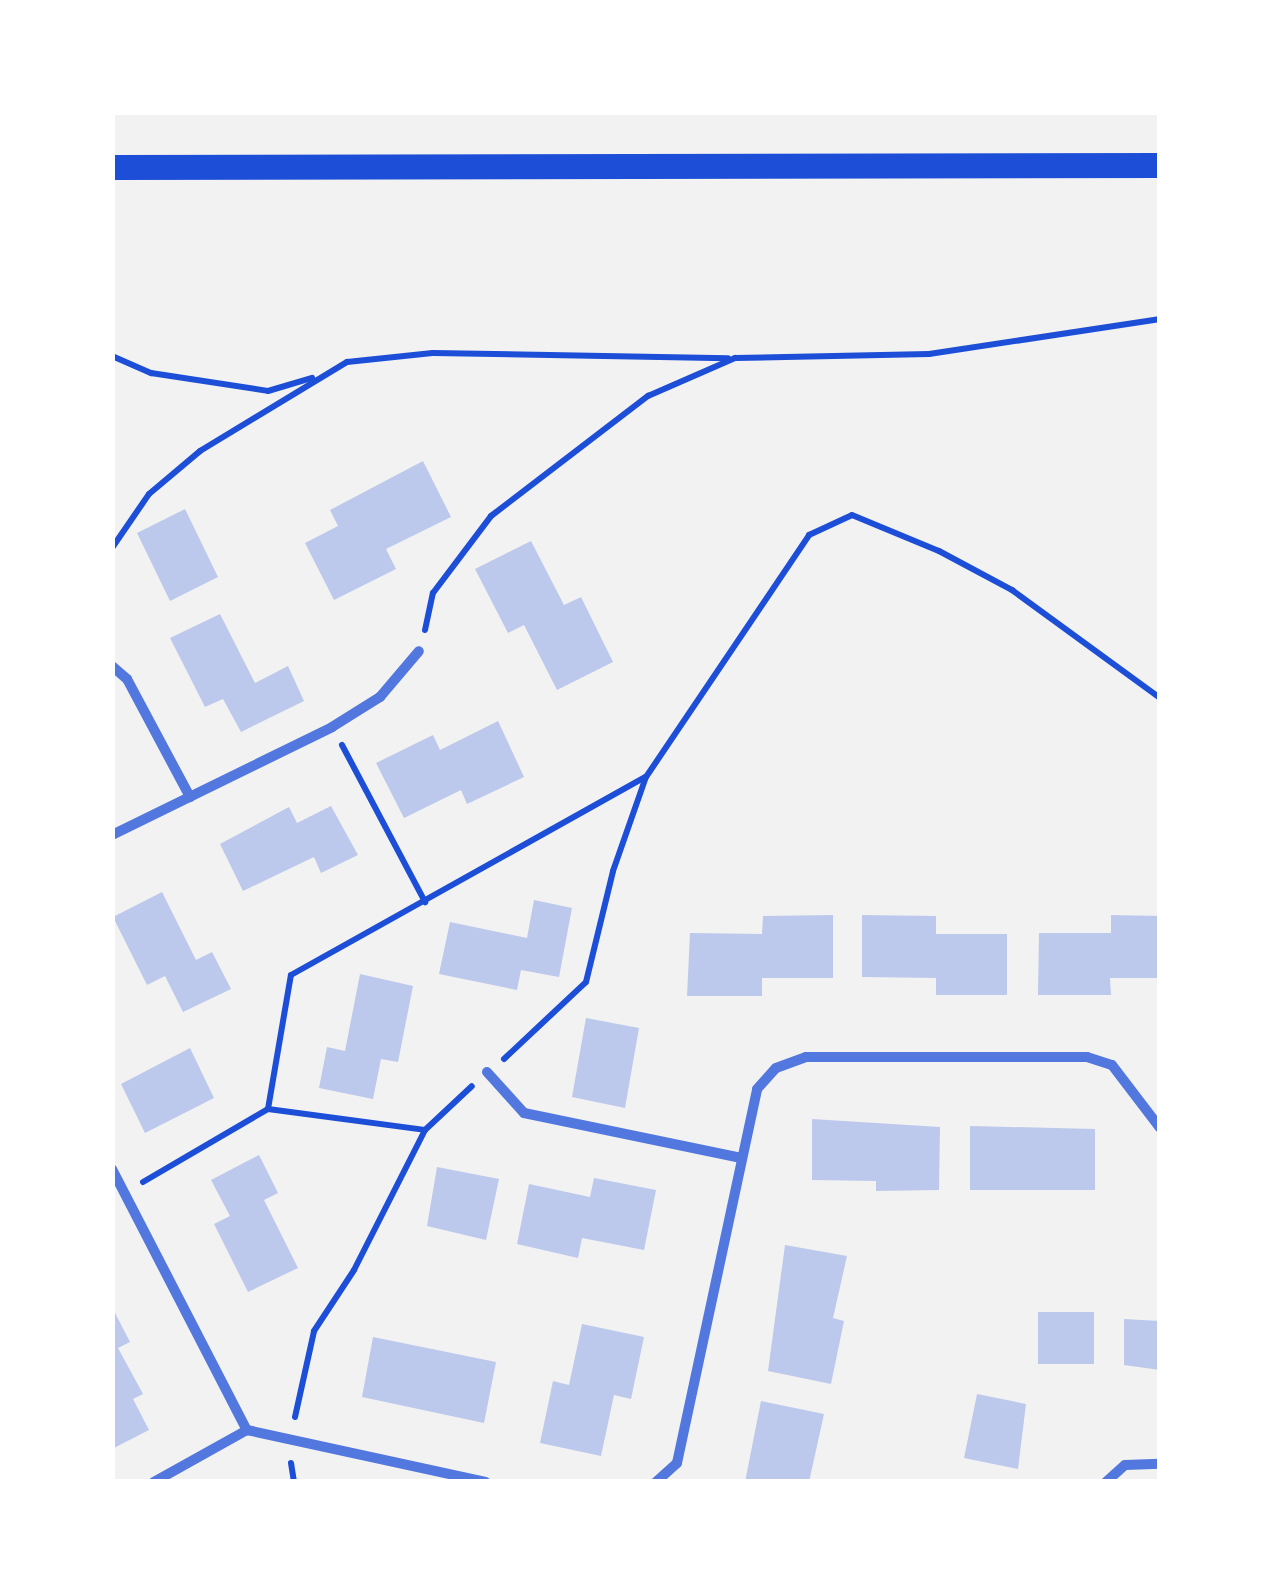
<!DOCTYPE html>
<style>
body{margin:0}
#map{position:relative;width:1272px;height:1594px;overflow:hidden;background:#f2f2f2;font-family:Spectral,serif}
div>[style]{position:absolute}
.building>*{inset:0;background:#bdc9ec}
.path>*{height:6px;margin:-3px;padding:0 3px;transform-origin:3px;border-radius:3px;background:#1d4ed8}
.minor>*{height:10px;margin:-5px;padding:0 5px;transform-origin:5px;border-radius:5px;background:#5277de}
.primary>*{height:25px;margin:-12.5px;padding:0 12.5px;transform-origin:12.5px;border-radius:12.5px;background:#1d4ed8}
span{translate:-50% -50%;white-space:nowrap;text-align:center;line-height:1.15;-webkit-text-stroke:8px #fff;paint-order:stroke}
.frame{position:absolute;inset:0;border:115px solid #fff;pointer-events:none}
</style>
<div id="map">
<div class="building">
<i style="clip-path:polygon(423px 461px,451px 517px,386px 549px,396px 569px,334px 600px,305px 543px,338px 526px,330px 510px)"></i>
<i style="clip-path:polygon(185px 509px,218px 577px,170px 601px,137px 533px)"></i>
<i style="clip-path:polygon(531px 541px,564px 605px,581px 597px,613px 662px,557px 690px,524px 625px,508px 633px,475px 569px)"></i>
<i style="clip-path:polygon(220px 614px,255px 683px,288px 666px,304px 701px,241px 732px,223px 699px,205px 707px,170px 638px)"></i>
<i style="clip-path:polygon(498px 721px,524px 777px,467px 804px,461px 790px,404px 818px,376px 763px,433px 735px,440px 750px)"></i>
<i style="clip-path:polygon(331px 806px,358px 855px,321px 873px,314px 857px,243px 891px,220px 844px,289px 807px,297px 823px)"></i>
<i style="clip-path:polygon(162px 892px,196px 960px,212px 952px,231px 989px,183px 1012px,165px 976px,147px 985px,113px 917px)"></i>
<i style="clip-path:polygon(534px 900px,572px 908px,559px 977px,521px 970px,517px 990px,439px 974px,450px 922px,527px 938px)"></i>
<i style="clip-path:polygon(833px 915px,833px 978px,762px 978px,762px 996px,687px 996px,690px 933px,762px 934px,763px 916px)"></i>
<i style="clip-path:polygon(862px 915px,936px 916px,936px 934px,1007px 934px,1007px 995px,936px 995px,936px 978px,862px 977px)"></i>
<i style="clip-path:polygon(1111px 915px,1160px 916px,1160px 978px,1110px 978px,1111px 995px,1038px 995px,1039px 933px,1111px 933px)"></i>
<i style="clip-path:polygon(360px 974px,413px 986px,398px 1062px,381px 1059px,373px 1099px,319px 1088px,327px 1047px,345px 1051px)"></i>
<i style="clip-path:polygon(586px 1018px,639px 1028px,625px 1108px,572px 1097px)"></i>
<i style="clip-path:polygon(190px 1048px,214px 1098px,145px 1133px,121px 1084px)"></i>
<i style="clip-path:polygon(812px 1119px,940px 1127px,939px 1190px,876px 1191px,876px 1181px,812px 1180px)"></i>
<i style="clip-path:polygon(970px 1126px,1095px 1129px,1095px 1190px,970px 1190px)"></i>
<i style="clip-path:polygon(259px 1155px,278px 1193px,264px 1200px,298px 1268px,248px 1292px,214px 1224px,230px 1216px,211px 1180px)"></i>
<i style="clip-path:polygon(437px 1167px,499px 1179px,486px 1240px,427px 1226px)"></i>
<i style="clip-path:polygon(594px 1178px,656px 1190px,644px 1250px,582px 1238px,578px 1258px,517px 1244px,529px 1184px,590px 1197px)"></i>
<i style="clip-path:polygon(785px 1245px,847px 1256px,833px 1318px,844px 1321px,831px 1384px,768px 1371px)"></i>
<i style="clip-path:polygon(112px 1307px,130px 1342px,118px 1348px,143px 1394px,133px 1399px,149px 1430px,112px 1449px)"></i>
<i style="clip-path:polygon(1038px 1312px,1094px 1312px,1094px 1364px,1038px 1364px)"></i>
<i style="clip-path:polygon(1124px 1319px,1160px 1321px,1160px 1370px,1124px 1365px)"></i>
<i style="clip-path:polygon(582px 1324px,644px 1337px,631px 1399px,614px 1395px,601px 1456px,540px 1443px,553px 1381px,569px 1385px)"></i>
<i style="clip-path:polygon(373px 1337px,496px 1362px,484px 1423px,362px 1397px)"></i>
<i style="clip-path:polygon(977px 1394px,1026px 1404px,1018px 1469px,964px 1458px)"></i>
<i style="clip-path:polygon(761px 1401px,824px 1414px,809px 1482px,745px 1482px)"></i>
</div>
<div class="path">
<i style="left:112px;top:356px;width:43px;rotate:23.6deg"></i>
<i style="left:151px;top:373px;width:118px;rotate:8.7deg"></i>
<i style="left:268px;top:391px;width:46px;rotate:-16.5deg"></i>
<i style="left:112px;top:548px;width:65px;rotate:-55.6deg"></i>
<i style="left:149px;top:494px;width:67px;rotate:-40.1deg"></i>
<i style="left:200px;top:451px;width:172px;rotate:-31.2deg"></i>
<i style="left:347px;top:362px;width:86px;rotate:-6deg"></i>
<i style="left:433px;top:353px;width:295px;rotate:1deg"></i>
<i style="left:425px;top:630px;width:38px;rotate:-78deg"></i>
<i style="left:433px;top:593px;width:96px;rotate:-53deg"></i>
<i style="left:491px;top:516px;width:198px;rotate:-37.4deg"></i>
<i style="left:648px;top:396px;width:95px;rotate:-23.6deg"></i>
<i style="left:735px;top:358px;width:194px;rotate:-1.2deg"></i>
<i style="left:929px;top:354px;width:234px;rotate:-8.6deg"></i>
<i style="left:342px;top:745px;width:178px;rotate:62.1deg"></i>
<i style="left:504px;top:1059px;width:112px;rotate:-43.2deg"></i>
<i style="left:586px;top:982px;width:114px;rotate:-76.3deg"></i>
<i style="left:613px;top:871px;width:100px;rotate:-70.7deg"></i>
<i style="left:268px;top:1109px;width:158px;rotate:7.6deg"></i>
<i style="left:143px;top:1182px;width:145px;rotate:-30.3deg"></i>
<i style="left:268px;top:1109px;width:136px;rotate:-80.3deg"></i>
<i style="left:291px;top:975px;width:406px;rotate:-29.2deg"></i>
<i style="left:646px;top:777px;width:292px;rotate:-56deg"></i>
<i style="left:809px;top:535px;width:47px;rotate:-24.9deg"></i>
<i style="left:852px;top:515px;width:94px;rotate:22.5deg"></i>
<i style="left:939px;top:551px;width:83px;rotate:28.1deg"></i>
<i style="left:1012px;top:590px;width:183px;rotate:36.1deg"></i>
<i style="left:295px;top:1417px;width:88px;rotate:-77.5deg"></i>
<i style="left:314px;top:1331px;width:73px;rotate:-56.7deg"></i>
<i style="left:354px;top:1270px;width:157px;rotate:-63.1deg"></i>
<i style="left:425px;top:1130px;width:64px;rotate:-43.1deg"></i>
<i style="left:291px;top:1463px;width:19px;rotate:81deg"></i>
</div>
<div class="minor">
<i style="left:112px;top:666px;width:20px;rotate:41deg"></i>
<i style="left:127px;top:679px;width:134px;rotate:61.9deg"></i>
<i style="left:112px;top:835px;width:245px;rotate:-26.1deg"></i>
<i style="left:332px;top:727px;width:57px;rotate:-32deg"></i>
<i style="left:380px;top:697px;width:60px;rotate:-49.7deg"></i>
<i style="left:487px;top:1072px;width:55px;rotate:47.9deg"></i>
<i style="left:524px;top:1113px;width:222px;rotate:11.7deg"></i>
<i style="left:112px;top:1169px;width:294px;rotate:62.7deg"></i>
<i style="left:247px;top:1430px;width:107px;rotate:150.8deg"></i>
<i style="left:247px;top:1430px;width:244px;rotate:12.3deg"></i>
<i style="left:656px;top:1482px;width:28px;rotate:-42deg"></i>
<i style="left:677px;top:1463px;width:382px;rotate:-77.9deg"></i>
<i style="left:757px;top:1089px;width:28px;rotate:-48deg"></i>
<i style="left:776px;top:1068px;width:32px;rotate:-20deg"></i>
<i style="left:806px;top:1057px;width:281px"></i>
<i style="left:1087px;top:1057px;width:26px;rotate:18deg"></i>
<i style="left:1112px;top:1065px;width:79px;rotate:52.7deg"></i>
<i style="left:1106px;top:1482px;width:25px;rotate:-42deg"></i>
<i style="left:1125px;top:1465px;width:35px;rotate:-2deg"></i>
</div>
<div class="primary">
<i style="left:112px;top:167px;width:1048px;rotate:-0.11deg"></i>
</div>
<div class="frame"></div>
</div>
